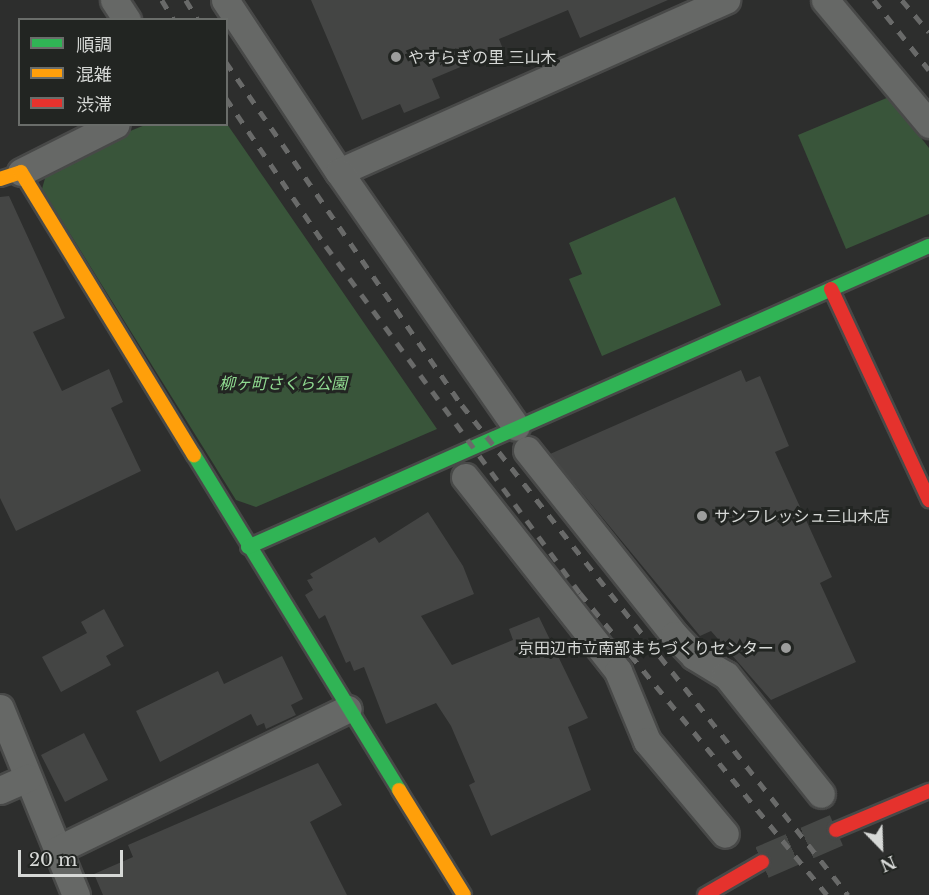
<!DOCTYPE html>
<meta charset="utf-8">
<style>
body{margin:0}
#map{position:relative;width:929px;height:895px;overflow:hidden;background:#2d2e2d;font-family:"Libre Baskerville","Noto Sans JP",serif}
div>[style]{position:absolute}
.green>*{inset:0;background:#39553a}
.building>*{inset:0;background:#444544}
.secondary-tunnel>*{height:33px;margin-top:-16.5px;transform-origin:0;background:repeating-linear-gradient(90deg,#464846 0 33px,transparent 0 49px)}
.roads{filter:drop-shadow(2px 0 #484948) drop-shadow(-2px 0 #484948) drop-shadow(0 2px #484948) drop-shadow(0 -2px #484948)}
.street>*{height:27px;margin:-13.5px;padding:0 13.5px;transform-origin:13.5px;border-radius:13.5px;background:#666866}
.fast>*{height:14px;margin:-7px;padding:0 7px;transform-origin:7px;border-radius:7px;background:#30b455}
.slow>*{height:14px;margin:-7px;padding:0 7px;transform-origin:7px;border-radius:7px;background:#ff9f0a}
.jam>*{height:14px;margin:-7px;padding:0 7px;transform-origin:7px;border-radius:7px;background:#e5322d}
.rail>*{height:4.5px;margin-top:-2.25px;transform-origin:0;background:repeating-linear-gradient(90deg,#696a69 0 10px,transparent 0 20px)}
.dots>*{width:16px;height:16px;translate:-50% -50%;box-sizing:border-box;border:3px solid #222522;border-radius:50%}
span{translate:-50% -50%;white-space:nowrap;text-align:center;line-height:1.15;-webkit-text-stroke:6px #222522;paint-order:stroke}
.poi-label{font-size:16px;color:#d7d9d7}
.left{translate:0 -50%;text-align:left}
.right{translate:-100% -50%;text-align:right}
.park-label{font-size:16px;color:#90db91;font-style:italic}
.legend{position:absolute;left:18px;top:18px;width:210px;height:108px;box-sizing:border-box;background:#222522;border:2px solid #6a6d6a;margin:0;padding:8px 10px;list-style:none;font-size:18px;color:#d7d9d7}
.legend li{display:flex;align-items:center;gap:12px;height:30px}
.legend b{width:30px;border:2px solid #6a6d6a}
.north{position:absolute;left:851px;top:817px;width:60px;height:60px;-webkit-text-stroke:4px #222522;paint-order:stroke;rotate:157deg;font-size:16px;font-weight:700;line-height:24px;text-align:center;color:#d7d9d7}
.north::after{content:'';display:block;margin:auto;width:21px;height:27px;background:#d7d9d7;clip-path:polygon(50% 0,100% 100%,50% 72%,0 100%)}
.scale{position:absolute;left:18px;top:850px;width:105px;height:27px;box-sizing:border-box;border:3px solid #d7d9d7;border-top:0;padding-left:8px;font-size:18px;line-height:21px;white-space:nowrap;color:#d7d9d7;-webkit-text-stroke:4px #222522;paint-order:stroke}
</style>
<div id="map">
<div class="green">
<i style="clip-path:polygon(889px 97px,929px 148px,929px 214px,846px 249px,798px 135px)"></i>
<i style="clip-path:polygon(227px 124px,437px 429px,256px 507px,236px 500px,42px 189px,49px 164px,145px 125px)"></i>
<i style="clip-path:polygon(675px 197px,721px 305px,602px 356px,569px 279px,582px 274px,569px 243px)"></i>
</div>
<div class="building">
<i style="clip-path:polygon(311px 0,668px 0,580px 38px,568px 10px,499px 39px,503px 49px,432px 79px,440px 98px,404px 113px,400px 104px,362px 120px)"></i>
<i style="clip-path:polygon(9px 196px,65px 318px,33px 332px,62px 391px,109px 369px,123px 402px,111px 408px,141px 471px,16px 531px,0 498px,0 197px)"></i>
<i style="clip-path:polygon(741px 370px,746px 382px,760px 376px,789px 446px,775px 452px,832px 577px,820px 583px,856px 662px,771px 700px,711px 631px,700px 636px,550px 454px)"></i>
<i style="clip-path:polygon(428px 512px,463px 566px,474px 594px,421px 616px,452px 665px,513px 640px,509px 629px,539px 617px,588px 718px,568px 727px,591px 790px,491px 836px,469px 785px,475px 782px,451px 726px,436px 703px,386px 724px,364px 667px,354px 671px,350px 661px,346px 663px,325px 615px,319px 619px,305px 595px,313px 590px,307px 580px,313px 578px,310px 574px,375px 537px,379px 543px)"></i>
<i style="clip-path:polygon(104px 609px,124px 646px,106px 656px,111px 665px,61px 692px,42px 657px,87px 633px,81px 622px)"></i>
<i style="clip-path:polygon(282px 656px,303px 699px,291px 705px,296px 715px,266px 729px,264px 723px,257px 726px,251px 714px,160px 762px,136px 711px,218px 671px,224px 684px)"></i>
<i style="clip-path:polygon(84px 733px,108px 780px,65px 802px,41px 755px)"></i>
<i style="clip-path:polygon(318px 763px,342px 805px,310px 822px,347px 895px,103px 895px,94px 874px,133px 857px,128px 845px)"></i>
</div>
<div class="secondary-tunnel">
<i style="left:762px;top:862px;width:81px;rotate:-23.4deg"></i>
</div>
<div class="roads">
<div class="street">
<i style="left:114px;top:0;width:24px;rotate:57deg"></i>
<i style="left:225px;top:0;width:206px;rotate:56.5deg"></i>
<i style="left:339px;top:172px;width:424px;rotate:-24deg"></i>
<i style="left:825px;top:0;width:162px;rotate:50deg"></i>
<i style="left:21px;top:172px;width:106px;rotate:-26.8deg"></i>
<i style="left:339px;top:172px;width:310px;rotate:55.2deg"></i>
<i style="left:527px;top:450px;width:236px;rotate:51.5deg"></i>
<i style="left:674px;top:635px;width:29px;rotate:46deg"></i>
<i style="left:694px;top:656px;width:37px;rotate:31deg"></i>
<i style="left:726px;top:675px;width:152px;rotate:51.4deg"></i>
<i style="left:465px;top:477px;width:247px;rotate:51.7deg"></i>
<i style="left:618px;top:671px;width:76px;rotate:67.5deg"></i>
<i style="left:647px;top:741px;width:121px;rotate:50deg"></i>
<i style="left:0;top:708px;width:202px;rotate:67.9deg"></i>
<i style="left:0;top:790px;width:30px;rotate:-24deg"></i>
<i style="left:57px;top:850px;width:323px;rotate:-25.9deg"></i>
</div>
<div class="fast">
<i style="left:194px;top:455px;width:393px;rotate:58.5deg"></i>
<i style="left:248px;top:547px;width:745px;rotate:-23.85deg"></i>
</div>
<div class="slow">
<i style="left:0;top:179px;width:22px;rotate:-18deg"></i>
<i style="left:21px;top:172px;width:332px;rotate:58.6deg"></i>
<i style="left:399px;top:790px;width:123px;rotate:58.2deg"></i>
</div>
<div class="jam">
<i style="left:831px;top:289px;width:233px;rotate:65.1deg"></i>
<i style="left:836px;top:830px;width:101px;rotate:-22.8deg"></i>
<i style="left:705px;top:895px;width:66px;rotate:-30.1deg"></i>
</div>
</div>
<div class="rail">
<i style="left:162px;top:0;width:23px;rotate:59deg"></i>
<i style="left:186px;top:0;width:23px;rotate:59deg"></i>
<i style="left:874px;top:0;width:89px;rotate:51.8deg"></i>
<i style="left:902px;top:0;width:42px;rotate:49.8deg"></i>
<i style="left:226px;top:62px;width:416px;rotate:55.5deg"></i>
<i style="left:462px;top:405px;width:624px;rotate:51.77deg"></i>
<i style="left:226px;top:98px;width:179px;rotate:56deg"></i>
<i style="left:326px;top:246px;width:430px;rotate:53.8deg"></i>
<i style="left:580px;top:593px;width:390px;rotate:50.7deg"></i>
</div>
<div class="dots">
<i style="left:396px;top:57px;background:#9c9d9c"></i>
<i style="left:702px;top:516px;background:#9c9d9c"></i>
<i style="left:786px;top:648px;background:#9c9d9c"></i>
</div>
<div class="poi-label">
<span class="left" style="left:408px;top:57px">やすらぎの里 三山木</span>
<span class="left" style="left:714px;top:516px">サンフレッシュ三山木店</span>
<span class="right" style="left:774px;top:648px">京田辺市立南部まちづくりセンター</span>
</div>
<div class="park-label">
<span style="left:283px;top:383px">柳ヶ町さくら公園</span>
</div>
<ul class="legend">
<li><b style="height:8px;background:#30b455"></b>順調</li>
<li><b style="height:8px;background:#ff9f0a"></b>混雑</li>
<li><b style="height:8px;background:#e5322d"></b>渋滞</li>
</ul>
<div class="north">N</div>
<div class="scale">20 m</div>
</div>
